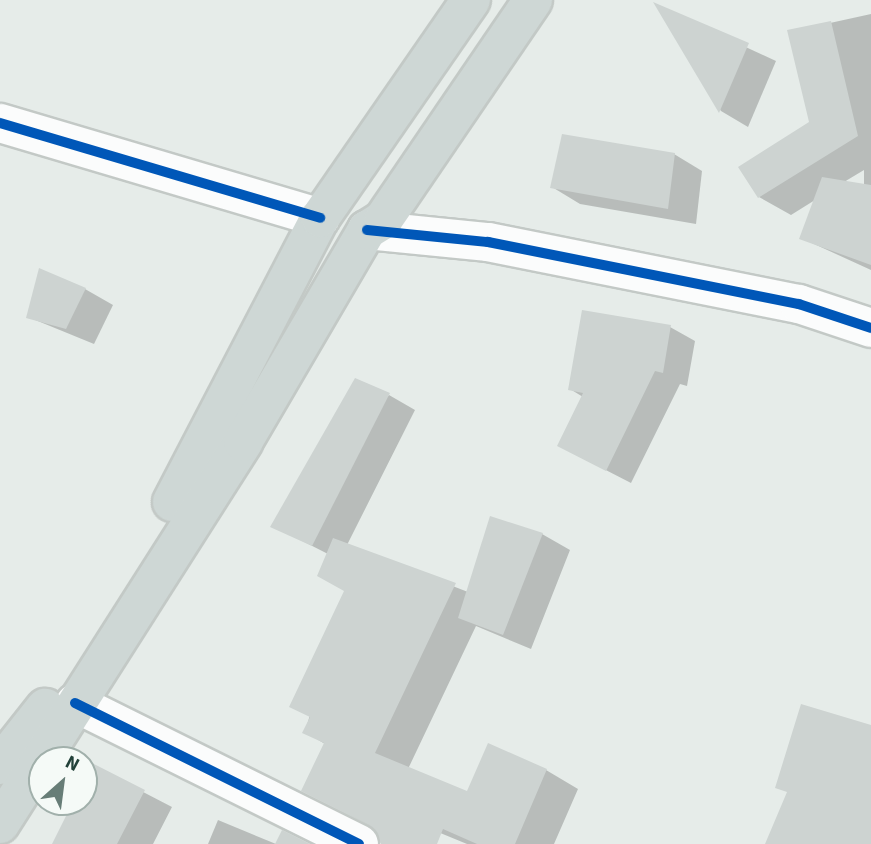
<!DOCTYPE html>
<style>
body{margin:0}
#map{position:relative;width:871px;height:844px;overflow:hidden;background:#e6ece9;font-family:"Source Sans 3",sans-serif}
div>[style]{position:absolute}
.shadow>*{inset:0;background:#0003}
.building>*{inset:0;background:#cdd3d1}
.roads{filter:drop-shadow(2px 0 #c3c9c6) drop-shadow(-2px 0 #c3c9c6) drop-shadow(0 2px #c3c9c6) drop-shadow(0 -2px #c3c9c6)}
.minor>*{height:38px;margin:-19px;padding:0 19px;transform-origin:19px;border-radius:19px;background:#fbfcfc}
.primary>*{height:38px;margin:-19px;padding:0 19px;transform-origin:19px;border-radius:19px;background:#ced7d5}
.cycleway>*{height:10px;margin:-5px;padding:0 5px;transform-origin:5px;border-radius:5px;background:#0057b8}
span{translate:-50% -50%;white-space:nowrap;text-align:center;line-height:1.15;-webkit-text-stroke:7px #f5faf7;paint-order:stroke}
.north{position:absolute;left:28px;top:746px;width:70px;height:70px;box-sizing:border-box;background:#f5faf7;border:2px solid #a1b0ab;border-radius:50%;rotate:28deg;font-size:19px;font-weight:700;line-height:28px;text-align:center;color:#224139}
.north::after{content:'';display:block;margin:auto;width:24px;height:32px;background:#677d77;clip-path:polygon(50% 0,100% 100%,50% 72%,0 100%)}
</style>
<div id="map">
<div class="shadow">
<i style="clip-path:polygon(657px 6px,776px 61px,748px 127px,721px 111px)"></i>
<i style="clip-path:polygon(evenodd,871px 14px,871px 270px,801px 238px,815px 200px,791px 215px,759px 197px,811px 123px,789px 32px,871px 14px,864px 170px,864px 186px,844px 182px,864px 170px)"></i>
<i style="clip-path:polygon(674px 154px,702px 171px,696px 224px,580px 204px,552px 187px)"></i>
<i style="clip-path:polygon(85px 289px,113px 305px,94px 344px,28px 317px)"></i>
<i style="clip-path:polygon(670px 327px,695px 341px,687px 386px,680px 384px,631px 483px,559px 446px,583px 397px,570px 389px)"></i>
<i style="clip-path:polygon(389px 395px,415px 410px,347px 545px,468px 592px,542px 534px,570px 550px,531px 649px,476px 626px,408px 769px,468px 794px,546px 770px,578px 789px,554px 844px,467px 844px,399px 816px,390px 836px,303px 790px,325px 744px,305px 732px,346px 591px,328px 554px,273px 526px)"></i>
<i style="clip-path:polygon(93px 766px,172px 807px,153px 844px,54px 844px,75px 802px,84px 802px)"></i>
<i style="clip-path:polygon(218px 820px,276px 844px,208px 844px)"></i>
</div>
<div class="building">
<i style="clip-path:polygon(653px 2px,749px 43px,719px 113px)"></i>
<i style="clip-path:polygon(831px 21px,858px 136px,758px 198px,738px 167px,809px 122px,787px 30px)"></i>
<i style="clip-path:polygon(562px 134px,675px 153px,668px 209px,550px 188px)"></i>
<i style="clip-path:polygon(822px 177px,871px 185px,871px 265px,799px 239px)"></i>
<i style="clip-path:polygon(39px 268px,86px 288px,66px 329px,26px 318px)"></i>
<i style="clip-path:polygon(582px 310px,671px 325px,663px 373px,655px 371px,606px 471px,557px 446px,583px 393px,568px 390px)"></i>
<i style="clip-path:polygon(355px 378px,390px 393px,312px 546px,270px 527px)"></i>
<i style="clip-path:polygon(490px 516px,543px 533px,503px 635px,458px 618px)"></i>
<i style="clip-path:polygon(333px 538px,456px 583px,375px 753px,467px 791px,488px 743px,547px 769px,515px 844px,477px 844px,443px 829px,437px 844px,381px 844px,369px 825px,301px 791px,324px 743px,302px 733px,310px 717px,289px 707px,344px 591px,317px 576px)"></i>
<i style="clip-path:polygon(801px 704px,871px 725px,871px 844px,765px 844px,787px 792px,775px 788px)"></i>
<i style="clip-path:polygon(92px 763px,145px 790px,117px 844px,52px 844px,73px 802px,84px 802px)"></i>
<i style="clip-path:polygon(282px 830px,310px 844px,275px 844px)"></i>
</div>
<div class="roads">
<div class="minor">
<i style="left:0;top:123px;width:334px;rotate:16.5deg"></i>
<i style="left:367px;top:230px;width:122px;rotate:5.7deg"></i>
<i style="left:488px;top:242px;width:317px;rotate:11.3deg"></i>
<i style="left:799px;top:304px;width:76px;rotate:18.4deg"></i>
<i style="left:75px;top:703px;width:317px;rotate:26.4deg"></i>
</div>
<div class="primary">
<i style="left:172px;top:502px;width:320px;rotate:-62.5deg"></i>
<i style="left:320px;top:218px;width:265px;rotate:-55.3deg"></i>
<i style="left:0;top:765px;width:73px;rotate:-51.7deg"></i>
<i style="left:0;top:824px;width:453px;rotate:-57.5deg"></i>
<i style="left:243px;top:442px;width:246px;rotate:-59.7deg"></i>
<i style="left:367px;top:230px;width:19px;rotate:-32deg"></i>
<i style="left:383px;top:220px;width:266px;rotate:-55.7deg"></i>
</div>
</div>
<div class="cycleway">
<i style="left:0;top:123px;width:334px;rotate:16.5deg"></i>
<i style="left:367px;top:230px;width:122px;rotate:5.7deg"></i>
<i style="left:488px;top:242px;width:317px;rotate:11.3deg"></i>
<i style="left:799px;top:304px;width:76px;rotate:18.4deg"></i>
<i style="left:75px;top:703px;width:317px;rotate:26.4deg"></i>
</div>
<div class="north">N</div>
</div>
